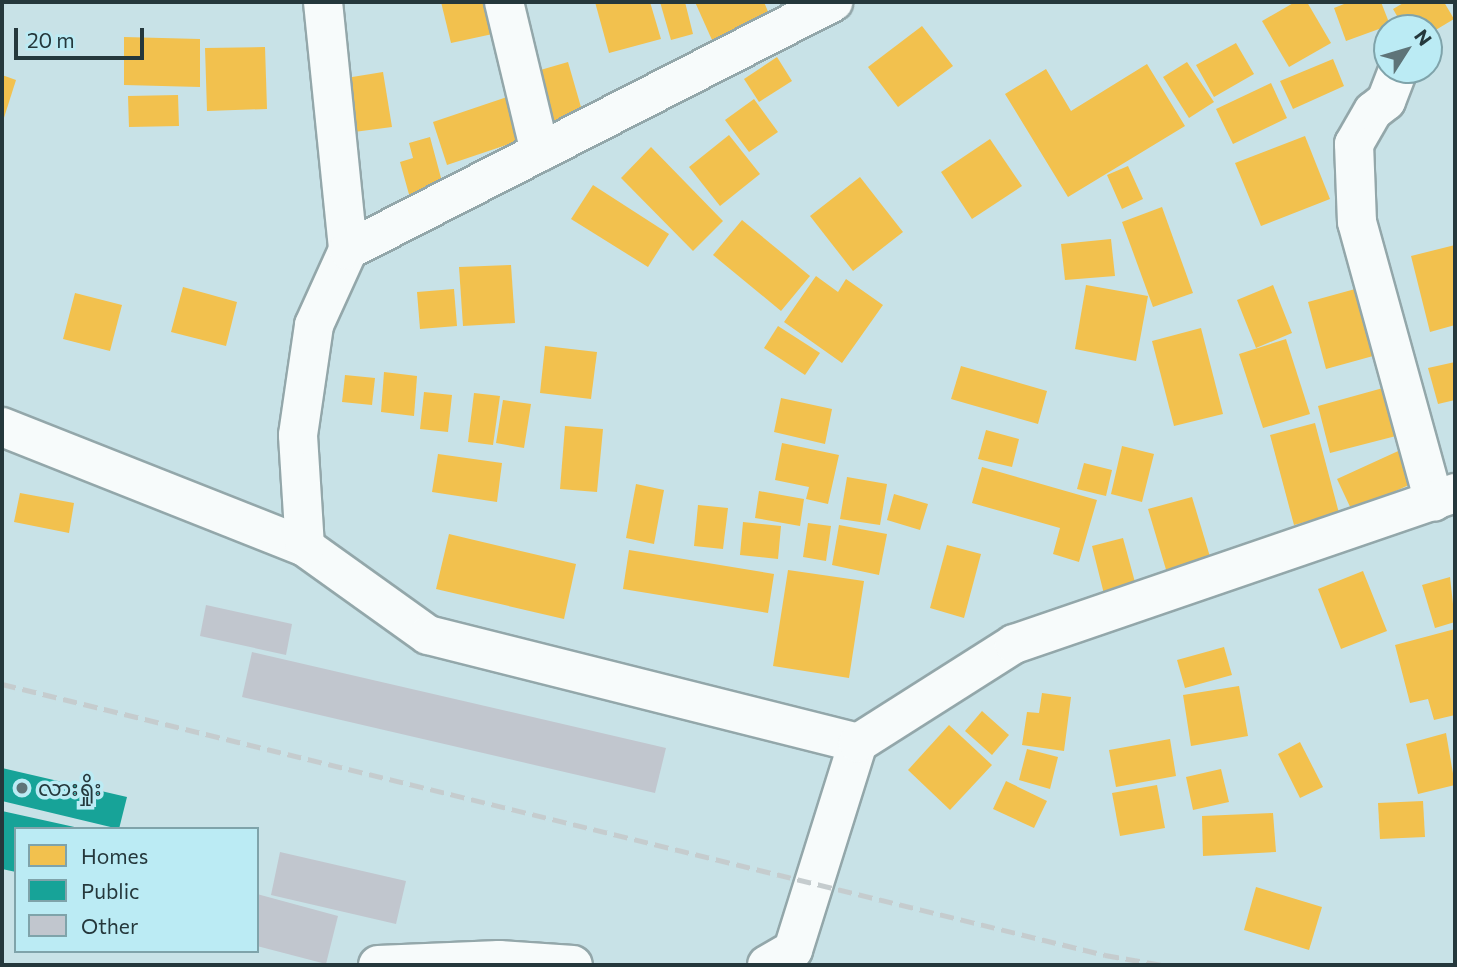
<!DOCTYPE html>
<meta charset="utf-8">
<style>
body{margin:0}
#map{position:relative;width:1457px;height:967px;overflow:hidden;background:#c8e2e7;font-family:Commissioner,"Noto Sans Myanmar",sans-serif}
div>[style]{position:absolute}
.homes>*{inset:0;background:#f2c14e}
.public>*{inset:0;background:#17a398}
.building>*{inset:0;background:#c1c6ce}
.roads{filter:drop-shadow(2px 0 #93a7aa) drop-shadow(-2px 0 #93a7aa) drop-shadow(0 2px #93a7aa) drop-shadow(0 -2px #93a7aa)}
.minor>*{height:38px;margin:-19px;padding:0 19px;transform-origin:19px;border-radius:19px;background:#f7fbfb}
.rail>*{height:5px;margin-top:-2.5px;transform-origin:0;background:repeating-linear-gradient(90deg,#c5ccce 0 14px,transparent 0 21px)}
.dots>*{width:19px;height:19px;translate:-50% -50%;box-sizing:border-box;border:4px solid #bbebf4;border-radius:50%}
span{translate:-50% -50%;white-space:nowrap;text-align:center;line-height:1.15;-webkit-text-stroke:7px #bbebf4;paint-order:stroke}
.poi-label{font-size:21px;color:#25383c}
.left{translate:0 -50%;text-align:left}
.frame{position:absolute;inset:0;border:4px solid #25383c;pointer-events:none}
.legend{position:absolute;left:14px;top:827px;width:245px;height:126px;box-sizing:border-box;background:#bbebf4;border:2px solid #7fa3aa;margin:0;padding:9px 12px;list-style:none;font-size:21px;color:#25383c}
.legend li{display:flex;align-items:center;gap:14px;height:35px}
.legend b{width:35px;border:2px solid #7fa3aa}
.north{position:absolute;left:1373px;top:14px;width:70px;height:70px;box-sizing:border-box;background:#bbebf4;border:2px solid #7fa3aa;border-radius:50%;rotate:53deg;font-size:19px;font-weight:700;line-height:28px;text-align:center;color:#25383c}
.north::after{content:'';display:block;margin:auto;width:24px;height:32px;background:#5e7478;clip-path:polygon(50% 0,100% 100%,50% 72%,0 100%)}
.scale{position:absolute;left:14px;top:28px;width:130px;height:32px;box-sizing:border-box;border:4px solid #25383c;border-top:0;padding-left:9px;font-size:21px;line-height:24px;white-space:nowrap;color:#25383c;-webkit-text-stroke:5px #bbebf4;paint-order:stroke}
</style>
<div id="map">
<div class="homes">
<i style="clip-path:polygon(441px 2px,495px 2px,502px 32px,451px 43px)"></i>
<i style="clip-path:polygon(595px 2px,650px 2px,661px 39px,609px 53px)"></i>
<i style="clip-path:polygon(660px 2px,685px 2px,693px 34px,671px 40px)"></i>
<i style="clip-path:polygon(695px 2px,764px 2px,769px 14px,712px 40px)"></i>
<i style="clip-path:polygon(1295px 2px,1307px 2px,1331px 43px,1289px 67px,1262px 21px)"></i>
<i style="clip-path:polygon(1349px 2px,1381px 2px,1390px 25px,1346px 41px,1334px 8px)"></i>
<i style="clip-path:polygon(1405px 2px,1444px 2px,1454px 19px,1429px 34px,1429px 28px,1404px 28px,1393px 9px)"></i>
<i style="clip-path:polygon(922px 26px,953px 66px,898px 107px,868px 67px)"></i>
<i style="clip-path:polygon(124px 37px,200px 39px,200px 87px,124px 85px)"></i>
<i style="clip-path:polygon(1236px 43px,1254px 74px,1214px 97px,1196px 65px)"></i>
<i style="clip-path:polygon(265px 47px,267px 109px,207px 111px,205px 48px)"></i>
<i style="clip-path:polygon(777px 57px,792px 81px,759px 102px,744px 79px)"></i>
<i style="clip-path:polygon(1333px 59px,1344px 86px,1293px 109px,1280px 81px)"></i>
<i style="clip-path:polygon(568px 62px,585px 121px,553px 130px,537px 71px)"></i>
<i style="clip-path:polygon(1187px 62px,1214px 102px,1189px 118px,1163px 77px)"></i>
<i style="clip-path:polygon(1147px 64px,1185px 126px,1068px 197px,1005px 94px,1046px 69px,1071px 111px)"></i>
<i style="clip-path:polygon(383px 72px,392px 127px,354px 132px,346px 78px)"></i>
<i style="clip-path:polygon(2px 75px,16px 80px,2px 124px)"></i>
<i style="clip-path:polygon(1271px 83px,1287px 118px,1233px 144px,1216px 109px)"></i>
<i style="clip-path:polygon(178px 95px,179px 126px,129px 127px,128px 96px)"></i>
<i style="clip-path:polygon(507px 97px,521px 140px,447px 165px,433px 122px)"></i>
<i style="clip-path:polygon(754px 99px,778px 132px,749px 152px,725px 120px)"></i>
<i style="clip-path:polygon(729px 135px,760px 174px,720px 206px,689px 167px)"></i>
<i style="clip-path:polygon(1305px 136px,1330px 199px,1261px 226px,1235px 163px)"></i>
<i style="clip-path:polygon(430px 137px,444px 189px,410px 198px,400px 162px,413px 158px,409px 143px)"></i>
<i style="clip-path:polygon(990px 139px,1022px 186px,972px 219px,941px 172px)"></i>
<i style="clip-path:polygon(651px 147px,723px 221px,693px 251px,621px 178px)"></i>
<i style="clip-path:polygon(1128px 166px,1143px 199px,1122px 209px,1107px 175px)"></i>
<i style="clip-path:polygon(860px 177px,903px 232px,853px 271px,810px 216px)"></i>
<i style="clip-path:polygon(593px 185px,669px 234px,648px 267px,571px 219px)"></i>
<i style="clip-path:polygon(1162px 207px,1193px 293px,1153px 307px,1122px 222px)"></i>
<i style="clip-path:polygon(742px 220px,810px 276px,781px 311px,713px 255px)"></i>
<i style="clip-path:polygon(1111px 239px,1115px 276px,1065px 280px,1061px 244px)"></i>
<i style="clip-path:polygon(1455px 245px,1455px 325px,1430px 332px,1411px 256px)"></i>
<i style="clip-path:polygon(511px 265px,515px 323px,463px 326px,459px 267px)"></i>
<i style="clip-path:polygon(816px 276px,838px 292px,846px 279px,883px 305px,842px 363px,784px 322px)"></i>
<i style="clip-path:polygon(1086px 285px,1148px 296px,1136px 361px,1075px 349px)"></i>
<i style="clip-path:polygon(1273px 285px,1292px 333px,1256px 348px,1237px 300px)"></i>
<i style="clip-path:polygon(1366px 286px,1384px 353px,1326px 369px,1308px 302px)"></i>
<i style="clip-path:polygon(183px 287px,237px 302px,226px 346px,171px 332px)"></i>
<i style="clip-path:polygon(454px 289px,457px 326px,420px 329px,417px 292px)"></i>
<i style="clip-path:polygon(75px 293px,122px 305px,110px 351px,63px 339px)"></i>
<i style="clip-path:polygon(778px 326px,820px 353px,805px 375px,764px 348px)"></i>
<i style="clip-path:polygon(1201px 328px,1223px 414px,1174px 426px,1152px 341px)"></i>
<i style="clip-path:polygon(1286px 339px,1310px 414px,1263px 428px,1239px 354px)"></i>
<i style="clip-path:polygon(545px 346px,597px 352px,591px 399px,540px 393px)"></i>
<i style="clip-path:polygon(1455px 362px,1455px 400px,1438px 404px,1428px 368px)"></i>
<i style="clip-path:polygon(961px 366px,1047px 391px,1038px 424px,951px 399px)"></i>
<i style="clip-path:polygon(384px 372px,417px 376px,414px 416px,381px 412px)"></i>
<i style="clip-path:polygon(345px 375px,375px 378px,372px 405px,342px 402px)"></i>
<i style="clip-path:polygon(1383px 388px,1396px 436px,1330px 453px,1318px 406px)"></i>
<i style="clip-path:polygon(424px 392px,452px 395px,448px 432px,420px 429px)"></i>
<i style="clip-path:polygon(474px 393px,500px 396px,493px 445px,468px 442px)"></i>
<i style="clip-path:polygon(781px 398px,832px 409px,825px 444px,774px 432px)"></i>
<i style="clip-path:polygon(503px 400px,531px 404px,524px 448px,496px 443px)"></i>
<i style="clip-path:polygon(1315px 423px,1339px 513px,1294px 525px,1270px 435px)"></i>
<i style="clip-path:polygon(565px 426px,603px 429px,597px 492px,560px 489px)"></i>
<i style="clip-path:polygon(986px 430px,1019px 439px,1012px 467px,978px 459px)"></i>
<i style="clip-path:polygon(782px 443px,839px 455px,828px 504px,806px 499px,809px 487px,775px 480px)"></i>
<i style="clip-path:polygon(1122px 446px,1154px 454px,1142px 502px,1111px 494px)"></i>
<i style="clip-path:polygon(1407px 447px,1422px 479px,1352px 511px,1337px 479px)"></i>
<i style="clip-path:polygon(438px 454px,502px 463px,497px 502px,432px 492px)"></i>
<i style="clip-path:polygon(1084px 463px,1112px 470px,1106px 496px,1077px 489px)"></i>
<i style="clip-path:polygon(982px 467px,1097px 500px,1079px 562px,1053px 554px,1060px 528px,972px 503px)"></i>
<i style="clip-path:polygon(847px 477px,887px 484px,880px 525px,840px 519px)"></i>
<i style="clip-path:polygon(636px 484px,664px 490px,654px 544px,626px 538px)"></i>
<i style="clip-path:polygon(759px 491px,804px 499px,800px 526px,755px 518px)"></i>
<i style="clip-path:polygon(20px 493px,74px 503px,69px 533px,14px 522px)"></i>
<i style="clip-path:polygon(894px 494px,928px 504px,920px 530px,887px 520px)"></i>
<i style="clip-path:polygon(1192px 497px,1211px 560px,1167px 573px,1148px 509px)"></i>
<i style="clip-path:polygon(698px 505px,728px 508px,723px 549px,694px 546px)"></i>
<i style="clip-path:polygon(743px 522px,781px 526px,778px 559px,740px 555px)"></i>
<i style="clip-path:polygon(808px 523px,831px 526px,826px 561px,803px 557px)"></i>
<i style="clip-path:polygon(839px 525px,887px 534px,879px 575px,832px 565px)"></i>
<i style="clip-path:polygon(449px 534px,576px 564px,564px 619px,436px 589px)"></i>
<i style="clip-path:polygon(1123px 538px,1136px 586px,1104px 594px,1092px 546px)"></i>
<i style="clip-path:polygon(947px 545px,981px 554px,964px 618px,930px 608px)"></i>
<i style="clip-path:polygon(629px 550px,774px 574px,768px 613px,623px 589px)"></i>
<i style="clip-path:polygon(788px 570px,864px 581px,849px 678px,773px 666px)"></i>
<i style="clip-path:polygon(1363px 571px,1387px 631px,1341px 649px,1318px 589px)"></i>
<i style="clip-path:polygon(1450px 577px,1455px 622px,1435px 628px,1422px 585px)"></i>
<i style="clip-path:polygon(1455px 629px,1455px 715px,1434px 720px,1428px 699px,1410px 703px,1395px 645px)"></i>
<i style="clip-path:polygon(1224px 647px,1232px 675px,1185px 688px,1177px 660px)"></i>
<i style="clip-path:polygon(1239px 686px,1248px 736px,1191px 746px,1183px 695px)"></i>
<i style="clip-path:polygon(1042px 693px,1071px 697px,1064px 751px,1022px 745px,1027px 712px,1039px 713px)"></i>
<i style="clip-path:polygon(982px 711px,1009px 735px,992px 755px,965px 731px)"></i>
<i style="clip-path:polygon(949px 725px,992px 765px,950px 810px,908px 770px)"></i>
<i style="clip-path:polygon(1446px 733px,1455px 785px,1418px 794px,1406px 744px)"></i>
<i style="clip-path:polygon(1170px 739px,1176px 776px,1116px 787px,1109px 750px)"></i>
<i style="clip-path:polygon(1300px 742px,1323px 787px,1300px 798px,1278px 754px)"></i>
<i style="clip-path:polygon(1027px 749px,1058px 757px,1050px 789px,1019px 780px)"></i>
<i style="clip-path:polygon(1221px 769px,1229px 802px,1193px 810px,1186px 777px)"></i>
<i style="clip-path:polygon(1006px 781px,1047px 801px,1034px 828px,993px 809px)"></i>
<i style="clip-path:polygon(1157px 785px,1165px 828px,1120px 836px,1112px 793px)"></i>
<i style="clip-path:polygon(1423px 801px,1425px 837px,1380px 839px,1378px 803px)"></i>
<i style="clip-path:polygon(1273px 813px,1276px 852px,1203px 856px,1202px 816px)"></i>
<i style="clip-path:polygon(1256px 887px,1322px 907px,1309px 950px,1244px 930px)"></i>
</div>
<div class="public">
<i style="clip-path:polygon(2px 768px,127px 797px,119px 829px,2px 801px)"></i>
<i style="clip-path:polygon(2px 811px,79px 828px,79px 829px,16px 829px,16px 872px,2px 869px)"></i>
</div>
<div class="building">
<i style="clip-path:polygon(206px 605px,292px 624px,286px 655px,200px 636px)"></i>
<i style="clip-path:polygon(252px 652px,666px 748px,655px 793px,242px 697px)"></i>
<i style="clip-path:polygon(280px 852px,406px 881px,396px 924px,271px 895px)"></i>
<i style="clip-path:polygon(257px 894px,338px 916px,326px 964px,257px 946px)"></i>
</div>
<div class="roads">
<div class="minor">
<i style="left:323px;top:2px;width:249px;rotate:84.2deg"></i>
<i style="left:504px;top:2px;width:154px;rotate:76.5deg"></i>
<i style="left:1398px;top:70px;width:33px;rotate:111deg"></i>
<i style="left:1386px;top:101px;width:16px;rotate:142deg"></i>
<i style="left:1373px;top:111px;width:38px;rotate:120deg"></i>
<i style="left:1354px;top:144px;width:78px;rotate:87.8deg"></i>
<i style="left:1357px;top:222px;width:290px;rotate:74.6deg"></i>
<i style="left:2px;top:427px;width:326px;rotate:21.6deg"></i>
<i style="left:305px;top:547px;width:151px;rotate:35.6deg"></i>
<i style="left:428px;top:635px;width:443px;rotate:14.1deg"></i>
<i style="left:305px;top:547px;width:112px;rotate:-93.6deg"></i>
<i style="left:298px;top:435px;width:111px;rotate:-81.7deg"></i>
<i style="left:314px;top:325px;width:82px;rotate:-65.6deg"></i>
<i style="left:348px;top:250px;width:545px;rotate:-27.08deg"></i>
<i style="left:378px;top:965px;width:121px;rotate:-2.4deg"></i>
<i style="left:499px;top:960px;width:74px;rotate:3.9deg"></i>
<i style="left:767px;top:965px;width:30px;rotate:-30deg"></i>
<i style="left:793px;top:950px;width:217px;rotate:-72.6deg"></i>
<i style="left:858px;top:743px;width:185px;rotate:-32.4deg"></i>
<i style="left:1014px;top:644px;width:466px;rotate:-18.9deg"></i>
</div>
</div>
<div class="rail">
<i style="left:2px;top:684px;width:1136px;rotate:13.8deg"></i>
<i style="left:1105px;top:955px;width:58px;rotate:10deg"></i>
</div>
<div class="dots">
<i style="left:22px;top:788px;background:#5e7478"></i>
</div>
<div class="poi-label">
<span class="left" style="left:38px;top:788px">လားရှိုး</span>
</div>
<div class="frame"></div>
<ul class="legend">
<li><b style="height:19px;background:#f2c14e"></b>Homes</li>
<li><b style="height:19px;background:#17a398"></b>Public</li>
<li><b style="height:19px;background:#c1c6ce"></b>Other</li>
</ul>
<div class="north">N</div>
<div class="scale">20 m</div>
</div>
